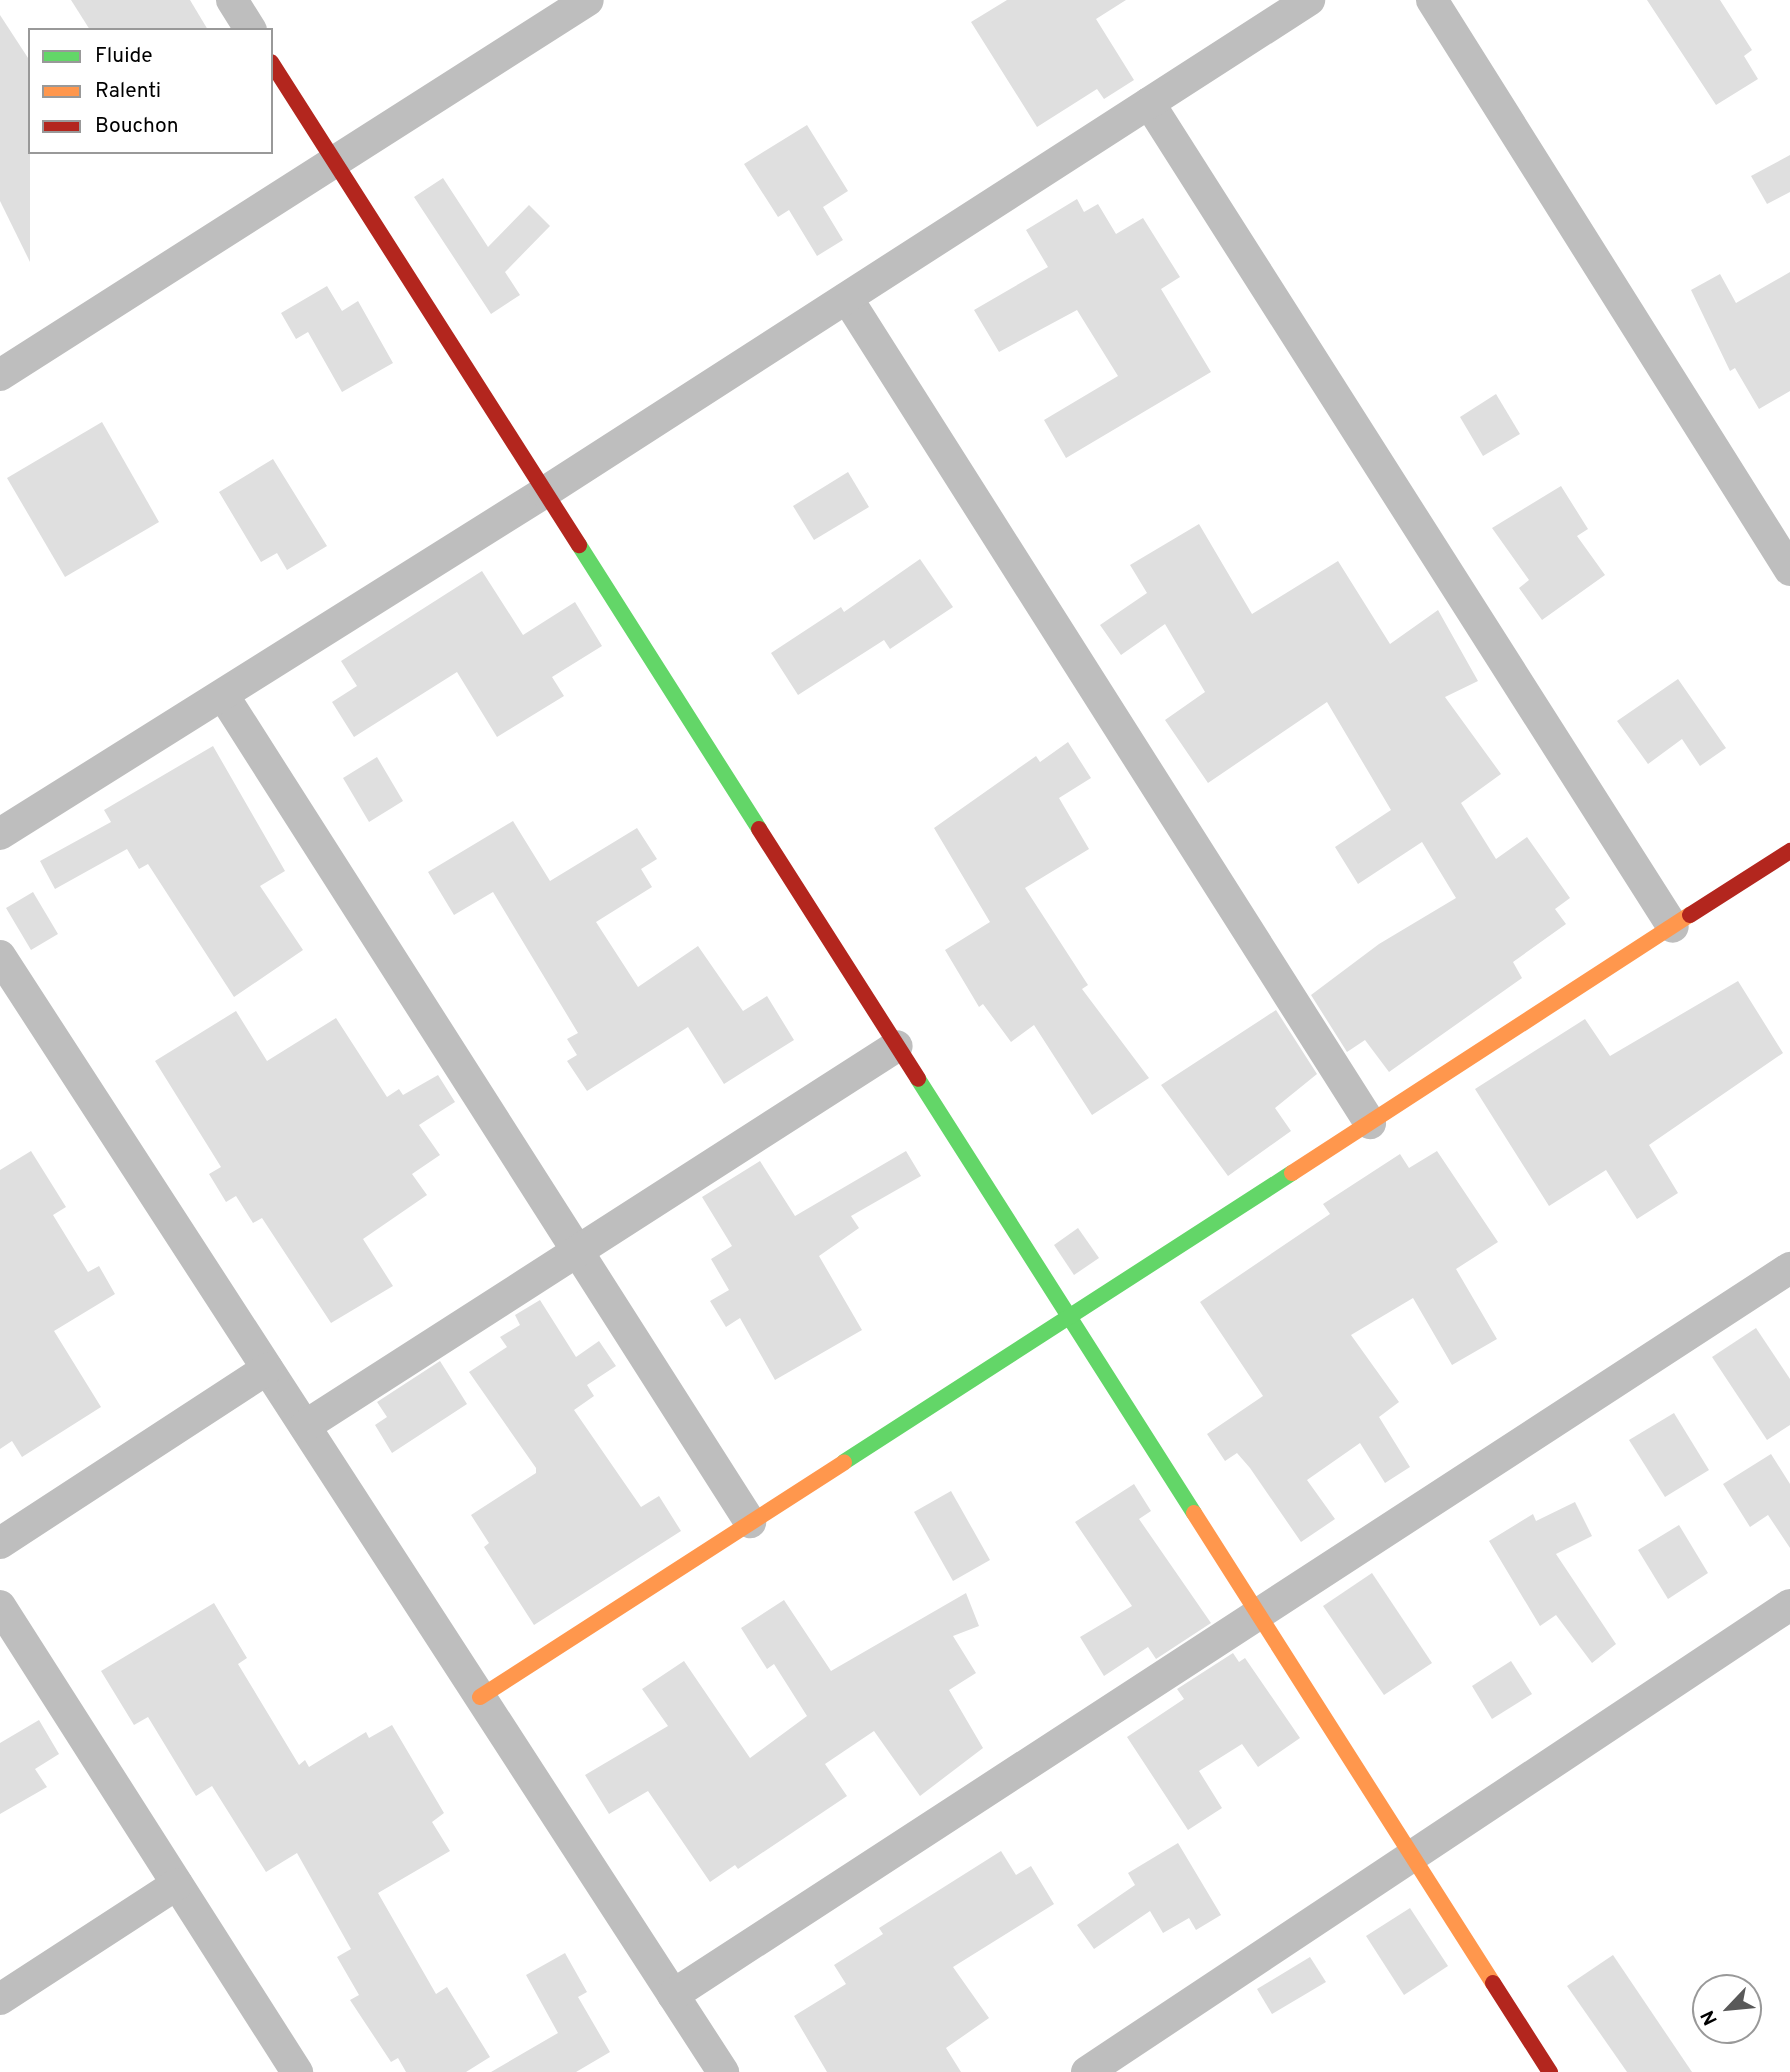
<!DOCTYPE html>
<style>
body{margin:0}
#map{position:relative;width:1790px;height:2072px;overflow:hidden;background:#fff;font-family:Overpass,sans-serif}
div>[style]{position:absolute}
.building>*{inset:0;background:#dfdfdf}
.street>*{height:32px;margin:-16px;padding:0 16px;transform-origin:16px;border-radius:16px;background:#bebebe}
.fast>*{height:16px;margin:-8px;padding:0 8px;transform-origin:8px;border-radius:8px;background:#63d668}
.slow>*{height:16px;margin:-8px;padding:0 8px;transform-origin:8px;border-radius:8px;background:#ff974d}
.jam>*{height:16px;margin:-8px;padding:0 8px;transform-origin:8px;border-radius:8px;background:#b3261e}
span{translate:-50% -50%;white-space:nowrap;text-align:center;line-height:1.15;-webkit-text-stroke:5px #fff;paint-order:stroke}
.legend{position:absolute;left:28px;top:28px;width:245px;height:126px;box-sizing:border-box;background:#fff;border:2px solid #999;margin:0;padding:9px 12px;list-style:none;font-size:21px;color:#000}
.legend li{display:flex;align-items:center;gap:14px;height:35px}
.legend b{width:35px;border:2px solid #999}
.north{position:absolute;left:1692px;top:1974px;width:70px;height:70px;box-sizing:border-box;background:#fff;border:2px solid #999;border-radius:50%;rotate:244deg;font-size:19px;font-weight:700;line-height:28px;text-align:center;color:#000}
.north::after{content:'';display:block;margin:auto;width:24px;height:32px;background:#595959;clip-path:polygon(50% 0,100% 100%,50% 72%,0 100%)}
</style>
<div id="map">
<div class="building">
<i style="clip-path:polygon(71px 0,190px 0,208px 30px,90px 30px)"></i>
<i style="clip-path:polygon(1007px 0,1126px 0,1096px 19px,1134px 80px,1104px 99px,1097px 89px,1037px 127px,971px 22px)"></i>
<i style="clip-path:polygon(1647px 0,1720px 0,1752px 50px,1744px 56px,1758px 79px,1716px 105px)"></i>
<i style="clip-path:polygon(0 15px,30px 61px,30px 262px,0 201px)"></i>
<i style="clip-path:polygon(807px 125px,848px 191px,823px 207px,843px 240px,817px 256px,789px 210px,778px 217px,744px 164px)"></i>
<i style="clip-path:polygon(1790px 155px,1790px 192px,1767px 204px,1751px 176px)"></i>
<i style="clip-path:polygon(443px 178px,488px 247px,529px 205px,550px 226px,505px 272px,520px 295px,491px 314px,414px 197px)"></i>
<i style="clip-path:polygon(1077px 199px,1084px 212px,1098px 204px,1116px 234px,1143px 218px,1180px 277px,1161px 289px,1211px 372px,1066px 458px,1044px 420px,1118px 376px,1077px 310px,999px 352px,974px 310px,1048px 267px,1026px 230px)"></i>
<i style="clip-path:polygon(1790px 272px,1790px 391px,1759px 409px,1735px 368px,1730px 371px,1691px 290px,1720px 274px,1736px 303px)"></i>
<i style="clip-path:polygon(327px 286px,342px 311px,358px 301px,393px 363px,342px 392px,308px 332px,296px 339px,281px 313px)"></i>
<i style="clip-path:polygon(1496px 394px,1520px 434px,1483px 456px,1460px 417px)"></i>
<i style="clip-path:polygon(102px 422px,159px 522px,65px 577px,7px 478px)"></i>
<i style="clip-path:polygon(273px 459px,327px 546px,287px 570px,277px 553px,261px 562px,219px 492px)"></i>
<i style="clip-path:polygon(848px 472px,869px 507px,814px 540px,793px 506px)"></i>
<i style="clip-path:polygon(1561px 486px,1588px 529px,1577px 536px,1605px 575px,1542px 620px,1519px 588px,1529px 580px,1492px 528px)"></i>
<i style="clip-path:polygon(1199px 524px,1252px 614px,1338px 561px,1390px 644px,1438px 610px,1478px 681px,1445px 697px,1501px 774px,1461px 803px,1496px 859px,1527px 837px,1570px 898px,1555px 909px,1566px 924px,1513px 962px,1522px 978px,1389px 1072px,1365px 1040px,1347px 1052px,1311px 995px,1379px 944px,1456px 898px,1422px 842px,1358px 884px,1335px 847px,1391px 810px,1327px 702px,1208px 783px,1165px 720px,1205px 692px,1165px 624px,1121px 655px,1100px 625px,1147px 593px,1130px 565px)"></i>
<i style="clip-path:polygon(920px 559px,953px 607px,890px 649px,884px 640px,798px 695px,771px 653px,841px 607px,844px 612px)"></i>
<i style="clip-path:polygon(482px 571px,523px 635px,575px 602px,602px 646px,552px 677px,564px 696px,497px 737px,457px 672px,354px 737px,332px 702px,357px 686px,341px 661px)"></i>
<i style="clip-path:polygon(1678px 679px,1726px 748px,1700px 766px,1682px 739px,1648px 764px,1617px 721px)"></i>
<i style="clip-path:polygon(1068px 742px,1091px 778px,1059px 798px,1089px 849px,1025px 888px,1088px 985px,1082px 989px,1149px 1078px,1092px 1115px,1034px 1025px,1011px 1042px,983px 1004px,979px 1007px,945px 950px,990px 922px,934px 828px,1036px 756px,1040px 762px)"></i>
<i style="clip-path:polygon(213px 746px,285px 871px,260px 886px,303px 950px,234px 997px,148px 864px,139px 869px,127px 849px,55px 889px,40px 861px,111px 822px,104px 810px)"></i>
<i style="clip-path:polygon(377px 757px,403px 801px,369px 822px,343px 778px)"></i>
<i style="clip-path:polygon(513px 821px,550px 881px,637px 828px,657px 859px,641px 869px,652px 887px,596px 922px,638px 987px,698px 946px,743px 1011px,767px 996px,794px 1040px,724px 1084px,688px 1027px,587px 1091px,567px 1061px,577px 1055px,567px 1039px,578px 1033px,493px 892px,454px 915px,428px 872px)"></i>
<i style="clip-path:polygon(33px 892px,58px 934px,31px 950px,6px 908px)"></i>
<i style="clip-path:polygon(1738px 981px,1783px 1053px,1649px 1145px,1678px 1193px,1637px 1219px,1606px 1170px,1549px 1206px,1475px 1089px,1585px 1019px,1610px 1056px)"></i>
<i style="clip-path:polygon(1276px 1010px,1317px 1074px,1275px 1108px,1291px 1131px,1228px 1176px,1161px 1085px)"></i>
<i style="clip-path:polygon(236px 1011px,267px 1061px,336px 1018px,387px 1097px,399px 1089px,403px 1095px,438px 1075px,455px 1102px,419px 1125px,440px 1155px,412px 1174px,427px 1195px,363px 1239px,393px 1286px,331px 1323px,262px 1218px,253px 1223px,236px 1196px,226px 1202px,209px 1174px,221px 1167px,155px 1061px)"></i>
<i style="clip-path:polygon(31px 1151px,66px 1207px,53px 1215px,88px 1272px,99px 1266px,115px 1294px,54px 1331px,101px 1407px,22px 1457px,12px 1441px,0 1449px,0 1170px)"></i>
<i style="clip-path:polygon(906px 1151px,921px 1176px,851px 1216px,859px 1228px,819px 1256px,862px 1330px,775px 1380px,740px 1318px,726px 1327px,710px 1301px,729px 1290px,711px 1259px,732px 1246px,702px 1197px,760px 1161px,795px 1216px)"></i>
<i style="clip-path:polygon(1437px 1151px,1498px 1242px,1456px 1269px,1497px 1339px,1452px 1365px,1413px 1298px,1351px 1335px,1399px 1402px,1379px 1417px,1410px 1467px,1385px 1483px,1360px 1443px,1307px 1480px,1335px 1519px,1301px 1542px,1250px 1468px,1237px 1453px,1225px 1461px,1207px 1434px,1263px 1396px,1200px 1302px,1330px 1214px,1323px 1204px,1400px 1154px,1409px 1168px)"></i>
<i style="clip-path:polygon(1078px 1228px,1099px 1258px,1074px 1275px,1054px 1245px)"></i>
<i style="clip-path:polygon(540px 1300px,576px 1357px,599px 1341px,616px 1366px,587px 1385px,594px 1396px,574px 1410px,641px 1507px,659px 1496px,681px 1531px,534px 1625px,484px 1547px,489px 1543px,471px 1515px,536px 1473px,536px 1468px,469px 1372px,507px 1347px,500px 1337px,520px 1325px,515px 1315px)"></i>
<i style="clip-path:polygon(1756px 1328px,1790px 1379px,1790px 1425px,1767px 1440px,1712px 1357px)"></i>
<i style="clip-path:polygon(440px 1361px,467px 1404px,392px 1453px,375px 1425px,387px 1417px,377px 1402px)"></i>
<i style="clip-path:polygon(1674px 1413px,1709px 1470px,1665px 1497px,1629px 1440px)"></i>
<i style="clip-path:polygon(1771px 1454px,1790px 1484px,1790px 1548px,1768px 1515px,1750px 1527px,1723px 1484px)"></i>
<i style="clip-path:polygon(1134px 1484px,1151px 1511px,1139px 1519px,1211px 1623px,1156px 1659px,1148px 1647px,1104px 1676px,1080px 1637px,1132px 1606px,1075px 1522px)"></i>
<i style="clip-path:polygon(951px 1491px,990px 1560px,953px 1581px,914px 1512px)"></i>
<i style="clip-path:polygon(1575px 1502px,1592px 1536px,1556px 1554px,1616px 1644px,1592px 1663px,1556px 1615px,1540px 1626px,1489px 1541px,1533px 1514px,1536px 1521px)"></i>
<i style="clip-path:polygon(1679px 1525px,1708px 1573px,1668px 1599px,1638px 1550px)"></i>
<i style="clip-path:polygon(1372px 1573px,1432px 1663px,1384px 1695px,1323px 1606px)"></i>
<i style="clip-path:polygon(966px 1593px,979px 1626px,953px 1636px,976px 1673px,949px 1690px,983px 1748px,920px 1796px,874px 1731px,825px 1764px,847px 1796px,738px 1869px,735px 1865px,710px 1882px,648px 1791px,609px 1814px,585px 1775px,668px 1726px,642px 1689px,684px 1661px,750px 1758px,807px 1716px,774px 1664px,767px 1669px,741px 1628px,784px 1600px,831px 1671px)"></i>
<i style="clip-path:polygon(214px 1603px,247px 1658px,238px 1664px,299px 1765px,305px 1760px,309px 1767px,366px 1732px,369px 1738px,392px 1725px,444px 1813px,432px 1822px,450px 1851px,378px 1893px,436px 1994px,447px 1987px,490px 2057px,466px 2072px,406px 2072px,398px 2058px,391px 2062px,350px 2000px,359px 1995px,337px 1957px,351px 1949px,297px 1853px,266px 1872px,212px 1786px,196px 1796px,148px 1717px,134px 1725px,101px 1671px)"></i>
<i style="clip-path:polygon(1233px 1653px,1239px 1662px,1245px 1658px,1300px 1738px,1258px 1767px,1242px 1744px,1199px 1771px,1222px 1808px,1188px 1830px,1127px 1737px,1184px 1699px,1177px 1689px)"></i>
<i style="clip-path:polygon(1511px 1661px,1532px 1694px,1492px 1719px,1472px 1686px)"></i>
<i style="clip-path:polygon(39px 1720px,59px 1754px,35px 1769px,47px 1787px,0 1814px,0 1743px)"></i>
<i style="clip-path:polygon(1178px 1843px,1221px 1915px,1196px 1930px,1189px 1918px,1163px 1933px,1150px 1911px,1094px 1949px,1077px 1925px,1135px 1885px,1128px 1873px)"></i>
<i style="clip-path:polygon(1001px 1851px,1016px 1875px,1031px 1866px,1054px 1904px,953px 1967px,989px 2018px,946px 2048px,961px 2072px,827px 2072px,794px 2016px,846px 1984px,834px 1965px,883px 1934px,879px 1928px)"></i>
<i style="clip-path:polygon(1410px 1908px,1448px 1966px,1404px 1995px,1366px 1936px)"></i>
<i style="clip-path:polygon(565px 1953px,587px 1992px,578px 1997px,610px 2052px,576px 2072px,491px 2072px,558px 2033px,526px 1975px)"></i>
<i style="clip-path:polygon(1613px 1955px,1692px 2072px,1627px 2072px,1567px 1986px)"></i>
<i style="clip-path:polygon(1310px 1957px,1326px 1982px,1272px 2014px,1257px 1989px)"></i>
</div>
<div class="street">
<i style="left:232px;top:0;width:36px;rotate:58deg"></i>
<i style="left:1432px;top:0;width:673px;rotate:57.87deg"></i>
<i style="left:1149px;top:103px;width:976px;rotate:57.55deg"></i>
<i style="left:847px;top:298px;width:977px;rotate:57.63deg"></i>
<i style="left:0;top:375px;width:697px;rotate:-32.53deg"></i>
<i style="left:223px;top:695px;width:981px;rotate:57.49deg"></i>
<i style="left:0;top:834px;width:643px;rotate:-32.11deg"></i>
<i style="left:545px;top:492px;width:909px;rotate:-32.78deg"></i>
<i style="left:0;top:956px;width:1330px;rotate:57.06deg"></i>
<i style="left:305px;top:1426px;width:703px;rotate:-32.7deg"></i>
<i style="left:0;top:1543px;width:319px;rotate:-33.1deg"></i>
<i style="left:0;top:1606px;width:553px;rotate:57.49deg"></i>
<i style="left:673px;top:1995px;width:1333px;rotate:-33.06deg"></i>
<i style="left:0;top:1999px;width:211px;rotate:-33deg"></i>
<i style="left:1087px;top:2072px;width:844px;rotate:-33.6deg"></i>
</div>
<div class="fast">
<i style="left:579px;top:545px;width:336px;rotate:57.6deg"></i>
<i style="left:918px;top:1079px;width:514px;rotate:57.55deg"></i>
<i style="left:844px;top:1462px;width:533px;rotate:-32.83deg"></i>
</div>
<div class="slow">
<i style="left:1292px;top:1173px;width:474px;rotate:-33deg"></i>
<i style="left:1194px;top:1513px;width:557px;rotate:57.54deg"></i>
<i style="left:480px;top:1697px;width:433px;rotate:-32.8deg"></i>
</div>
<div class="jam">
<i style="left:271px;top:62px;width:573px;rotate:57.48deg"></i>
<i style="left:759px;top:829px;width:296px;rotate:57.5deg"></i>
<i style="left:1690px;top:915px;width:119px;rotate:-32.6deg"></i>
<i style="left:1493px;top:1983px;width:106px;rotate:57.4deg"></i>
</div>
<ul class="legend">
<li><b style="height:9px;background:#63d668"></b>Fluide</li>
<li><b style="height:9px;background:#ff974d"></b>Ralenti</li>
<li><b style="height:9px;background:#b3261e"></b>Bouchon</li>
</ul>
<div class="north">N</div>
</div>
